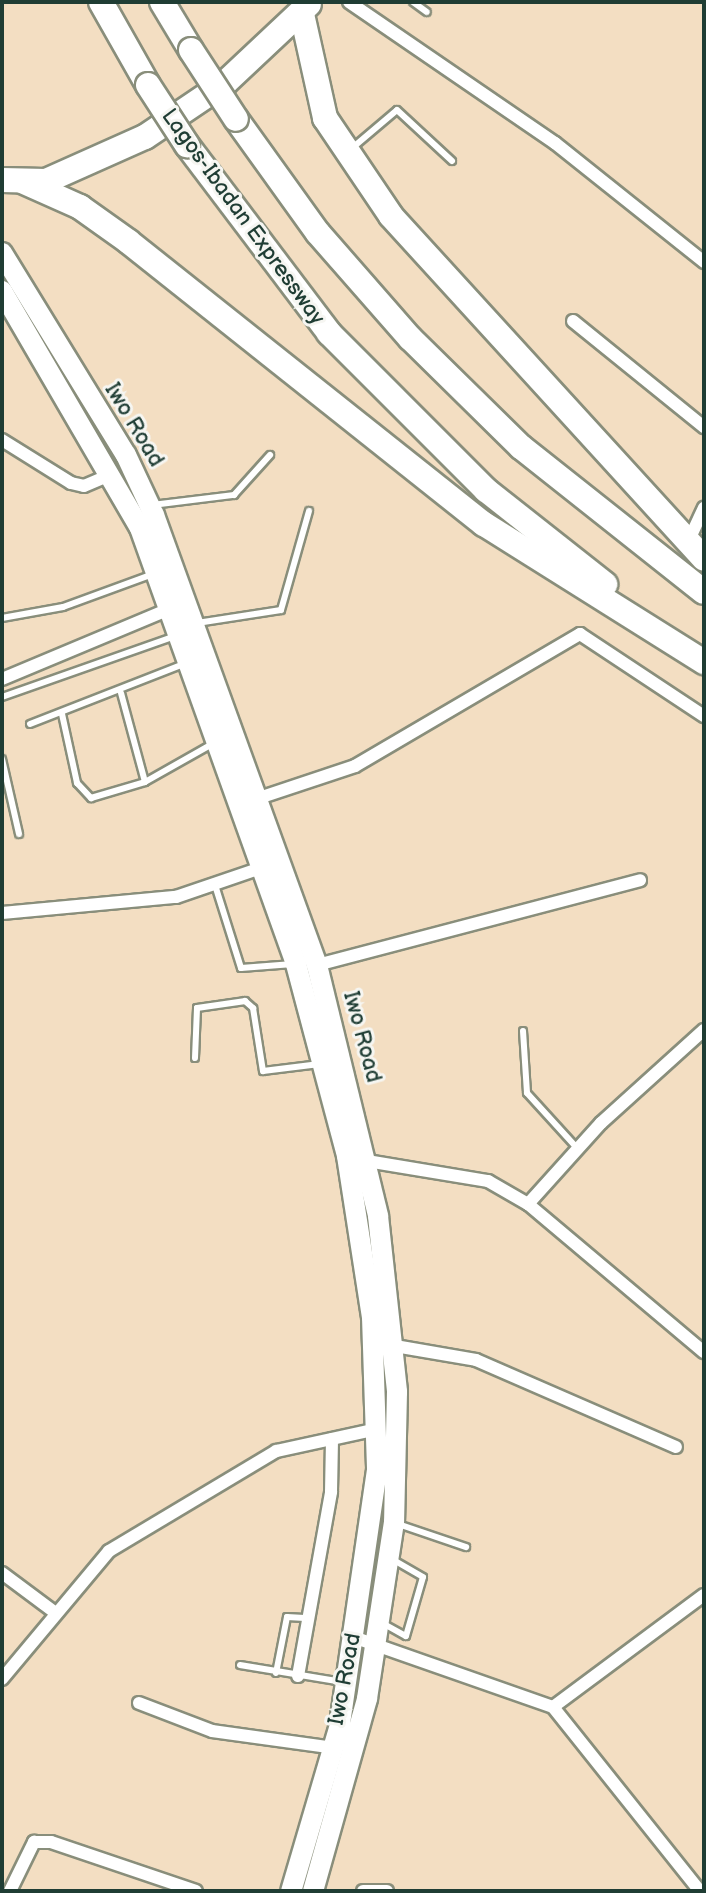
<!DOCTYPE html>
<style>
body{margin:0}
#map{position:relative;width:706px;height:1893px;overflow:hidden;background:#f3dec2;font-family:"Balsamiq Sans",sans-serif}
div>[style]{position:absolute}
.roads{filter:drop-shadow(2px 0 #898e7b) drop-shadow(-2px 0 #898e7b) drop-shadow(0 2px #898e7b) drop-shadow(0 -2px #898e7b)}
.lane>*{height:6px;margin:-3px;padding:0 3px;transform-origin:3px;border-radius:3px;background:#fff}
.street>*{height:12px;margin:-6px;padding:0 6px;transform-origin:6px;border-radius:6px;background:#fff}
.primary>*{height:20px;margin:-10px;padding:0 10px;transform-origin:10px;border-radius:10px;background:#fff}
.highway>*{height:24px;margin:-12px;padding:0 12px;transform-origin:12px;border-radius:12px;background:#fff}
.bridges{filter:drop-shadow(2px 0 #898e7b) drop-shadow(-2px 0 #898e7b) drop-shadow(0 2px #898e7b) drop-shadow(0 -2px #898e7b)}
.highway-bridge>*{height:24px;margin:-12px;padding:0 12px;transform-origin:12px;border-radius:12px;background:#fff}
span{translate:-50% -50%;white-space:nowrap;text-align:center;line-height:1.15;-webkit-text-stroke:6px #f6f6f2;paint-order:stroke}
.street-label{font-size:22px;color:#1f3d34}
.frame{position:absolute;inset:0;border:4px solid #1f3d34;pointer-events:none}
</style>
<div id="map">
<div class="roads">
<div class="lane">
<i style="left:413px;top:2px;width:17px;rotate:36deg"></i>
<i style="left:351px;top:149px;width:60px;rotate:-40.3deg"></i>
<i style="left:397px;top:110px;width:75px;rotate:42.8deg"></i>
<i style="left:152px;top:505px;width:83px;rotate:-7deg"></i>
<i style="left:234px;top:495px;width:54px;rotate:-48deg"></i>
<i style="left:2px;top:618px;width:62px;rotate:-10.2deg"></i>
<i style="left:63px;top:607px;width:96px;rotate:-20.1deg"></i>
<i style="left:197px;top:623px;width:85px;rotate:-8.8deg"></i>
<i style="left:281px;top:610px;width:103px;rotate:-74.2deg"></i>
<i style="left:121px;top:693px;width:92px;rotate:74.9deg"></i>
<i style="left:2px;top:697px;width:183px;rotate:-19.4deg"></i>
<i style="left:62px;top:714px;width:71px;rotate:77.7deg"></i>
<i style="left:77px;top:783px;width:21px;rotate:47deg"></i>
<i style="left:91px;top:798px;width:56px;rotate:-16.5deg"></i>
<i style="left:145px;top:782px;width:79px;rotate:-29.5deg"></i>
<i style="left:30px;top:724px;width:165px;rotate:-21.3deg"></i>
<i style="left:2px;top:759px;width:77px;rotate:77.2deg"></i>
<i style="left:215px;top:885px;width:87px;rotate:72.6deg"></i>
<i style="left:241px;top:968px;width:52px;rotate:-4.4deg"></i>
<i style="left:523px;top:1031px;width:62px;rotate:86.3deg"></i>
<i style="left:527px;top:1093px;width:76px;rotate:47.7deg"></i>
<i style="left:195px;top:1058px;width:50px;rotate:-87.7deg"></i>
<i style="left:197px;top:1008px;width:49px;rotate:-8.3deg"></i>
<i style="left:245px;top:1001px;width:11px;rotate:41deg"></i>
<i style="left:253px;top:1008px;width:64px;rotate:81deg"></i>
<i style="left:263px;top:1071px;width:57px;rotate:-7deg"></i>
<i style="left:398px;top:1524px;width:72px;rotate:18.7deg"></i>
<i style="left:384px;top:1624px;width:25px;rotate:29deg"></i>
<i style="left:406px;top:1636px;width:61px;rotate:-73.9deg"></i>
<i style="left:423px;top:1577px;width:34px;rotate:-150deg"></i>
<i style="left:240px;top:1665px;width:104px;rotate:9.4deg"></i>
<i style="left:276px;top:1673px;width:57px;rotate:-78.9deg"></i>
<i style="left:287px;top:1617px;width:22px;rotate:3deg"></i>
</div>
<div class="street">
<i style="left:349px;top:2px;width:250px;rotate:34.4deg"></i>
<i style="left:555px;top:143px;width:191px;rotate:38.6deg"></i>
<i style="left:573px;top:321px;width:169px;rotate:39deg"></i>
<i style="left:2px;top:440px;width:81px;rotate:31.9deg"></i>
<i style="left:71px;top:483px;width:13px;rotate:13deg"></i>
<i style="left:84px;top:486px;width:30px;rotate:-23deg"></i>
<i style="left:688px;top:542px;width:38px;rotate:-65deg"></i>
<i style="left:2px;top:679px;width:181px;rotate:-22.7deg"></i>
<i style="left:256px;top:799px;width:104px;rotate:-18.4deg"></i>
<i style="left:355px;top:766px;width:261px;rotate:-30.4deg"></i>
<i style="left:580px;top:634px;width:149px;rotate:33.5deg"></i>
<i style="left:2px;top:913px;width:175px;rotate:-5.3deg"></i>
<i style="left:176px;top:897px;width:87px;rotate:-18.9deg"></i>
<i style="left:317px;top:965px;width:334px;rotate:-14.7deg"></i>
<i style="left:367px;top:1161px;width:123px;rotate:9.4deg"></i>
<i style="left:488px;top:1181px;width:46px;rotate:29.9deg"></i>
<i style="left:528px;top:1204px;width:230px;rotate:40.1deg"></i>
<i style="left:528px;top:1204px;width:109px;rotate:-48deg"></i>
<i style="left:601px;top:1123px;width:139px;rotate:-42.1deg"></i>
<i style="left:395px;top:1346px;width:82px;rotate:9.8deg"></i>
<i style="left:476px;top:1360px;width:218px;rotate:23.5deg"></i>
<i style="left:2px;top:1573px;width:64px;rotate:36.7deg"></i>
<i style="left:356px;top:1638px;width:209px;rotate:19.3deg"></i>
<i style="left:553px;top:1707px;width:236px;rotate:51.4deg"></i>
<i style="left:298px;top:1676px;width:187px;rotate:-79.8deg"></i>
<i style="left:331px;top:1492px;width:53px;rotate:-88.9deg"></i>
<i style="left:2px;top:1679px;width:167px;rotate:-50.1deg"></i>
<i style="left:109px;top:1551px;width:195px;rotate:-30.9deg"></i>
<i style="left:276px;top:1451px;width:103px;rotate:-12.3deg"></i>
<i style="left:139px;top:1703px;width:78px;rotate:21deg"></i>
<i style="left:212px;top:1731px;width:123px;rotate:7.9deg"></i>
<i style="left:553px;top:1707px;width:188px;rotate:-36.6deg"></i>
<i style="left:10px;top:1891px;width:55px;rotate:-63.9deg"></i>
<i style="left:34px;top:1842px;width:17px"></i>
<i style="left:51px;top:1842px;width:153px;rotate:18.7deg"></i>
<i style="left:363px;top:1891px;width:24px"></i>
</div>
<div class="primary">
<i style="left:2px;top:253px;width:237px;rotate:58.5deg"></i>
<i style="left:126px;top:455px;width:66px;rotate:65deg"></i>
<i style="left:154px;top:515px;width:479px;rotate:70.1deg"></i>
<i style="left:317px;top:965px;width:258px;rotate:76.3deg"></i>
<i style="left:378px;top:1216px;width:177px;rotate:83.8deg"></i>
<i style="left:397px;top:1392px;width:130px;rotate:91.3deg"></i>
<i style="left:394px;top:1522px;width:179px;rotate:98.7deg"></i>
<i style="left:367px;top:1699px;width:199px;rotate:105.7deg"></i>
<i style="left:2px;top:291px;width:274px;rotate:59.8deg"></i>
<i style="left:140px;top:528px;width:463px;rotate:70.3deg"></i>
<i style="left:296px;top:964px;width:199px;rotate:75.1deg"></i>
<i style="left:347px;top:1156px;width:163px;rotate:81.2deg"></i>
<i style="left:372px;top:1317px;width:153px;rotate:88.1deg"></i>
<i style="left:377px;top:1470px;width:258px;rotate:98.3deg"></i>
<i style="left:340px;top:1725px;width:173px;rotate:106.4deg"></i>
</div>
<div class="highway">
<i style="left:101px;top:2px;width:95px;rotate:60.5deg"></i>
<i style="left:162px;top:2px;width:56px;rotate:58.9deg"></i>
<i style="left:302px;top:14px;width:107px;rotate:77.5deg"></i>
<i style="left:325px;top:118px;width:118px;rotate:56deg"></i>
<i style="left:391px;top:216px;width:464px;rotate:47.6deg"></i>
<i style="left:236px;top:119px;width:140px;rotate:54.3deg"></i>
<i style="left:318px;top:233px;width:140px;rotate:48.8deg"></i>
<i style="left:410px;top:338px;width:156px;rotate:44.5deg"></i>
<i style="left:521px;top:447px;width:233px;rotate:38.4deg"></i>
<i style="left:187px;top:145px;width:236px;rotate:52.9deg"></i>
<i style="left:329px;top:333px;width:222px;rotate:45deg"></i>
<i style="left:486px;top:490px;width:152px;rotate:38.3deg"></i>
<i style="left:2px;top:180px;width:44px;rotate:1.3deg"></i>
<i style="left:46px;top:181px;width:108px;rotate:-24deg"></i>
<i style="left:145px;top:137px;width:97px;rotate:-34deg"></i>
<i style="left:225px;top:83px;width:115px;rotate:-43.2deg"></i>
<i style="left:22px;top:181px;width:64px;rotate:24.1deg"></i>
<i style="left:80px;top:207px;width:60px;rotate:35.5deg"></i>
<i style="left:129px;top:242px;width:453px;rotate:38.5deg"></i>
<i style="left:484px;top:524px;width:260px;rotate:32.1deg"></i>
</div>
</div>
<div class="bridges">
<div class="highway-bridge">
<i style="left:191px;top:50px;width:82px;rotate:56.9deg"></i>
<i style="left:148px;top:85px;width:72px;rotate:57deg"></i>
</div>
</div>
<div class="street-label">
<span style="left:243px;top:217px;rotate:54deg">Lagos-Ibadan Expressway</span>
<span style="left:134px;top:425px;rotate:59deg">Iwo Road</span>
<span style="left:362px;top:1037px;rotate:75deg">Iwo Road</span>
<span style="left:345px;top:1679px;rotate:-79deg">Iwo Road</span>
</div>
<div class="frame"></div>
</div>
